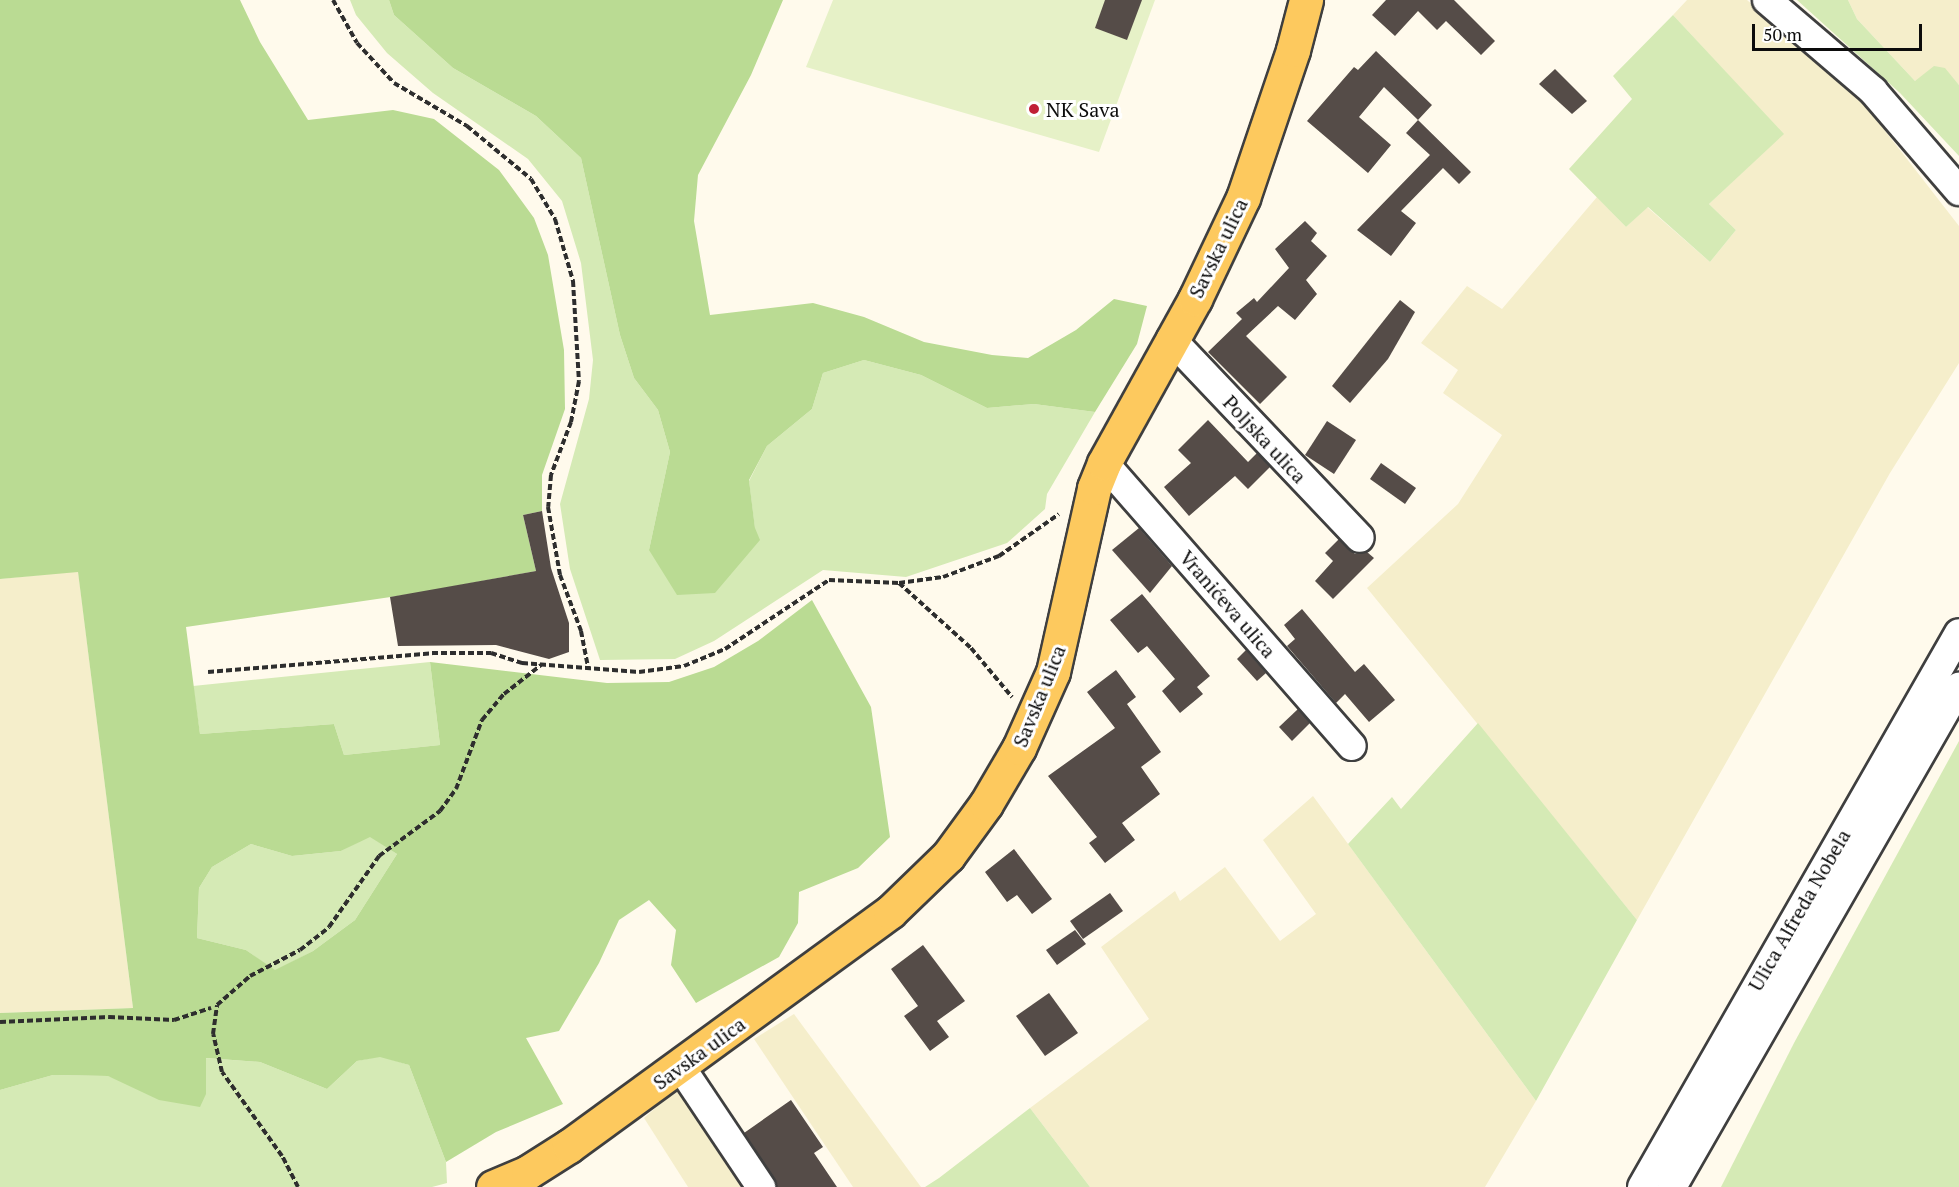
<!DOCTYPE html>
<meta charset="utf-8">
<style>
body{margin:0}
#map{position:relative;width:1959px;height:1187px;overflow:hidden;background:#fffaec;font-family:"PT Serif",serif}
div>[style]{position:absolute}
.farmland>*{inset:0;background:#f5eecb}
.green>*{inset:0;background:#d5eab5}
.forest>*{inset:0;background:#badb93}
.pitch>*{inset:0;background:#e6f1c7}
.building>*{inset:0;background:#554c48}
.path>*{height:4px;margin-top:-2px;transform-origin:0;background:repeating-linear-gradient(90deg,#2e2e2e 0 6px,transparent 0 9px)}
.roads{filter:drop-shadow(2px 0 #3f3f3f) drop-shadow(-2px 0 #3f3f3f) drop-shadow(0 2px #3f3f3f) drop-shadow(0 -2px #3f3f3f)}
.minor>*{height:28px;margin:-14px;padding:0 14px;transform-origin:14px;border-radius:14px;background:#fff}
.major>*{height:33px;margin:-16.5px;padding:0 16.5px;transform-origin:16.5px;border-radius:16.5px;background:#fdc95e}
.dots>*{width:16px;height:16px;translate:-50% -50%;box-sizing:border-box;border:3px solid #fff;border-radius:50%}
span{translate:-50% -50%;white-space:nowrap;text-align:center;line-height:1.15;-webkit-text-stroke:6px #fff;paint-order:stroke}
.poi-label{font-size:20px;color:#0c0c0c}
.left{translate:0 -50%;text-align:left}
.street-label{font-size:20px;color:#0c0c0c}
.scale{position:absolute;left:1752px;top:24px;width:170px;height:27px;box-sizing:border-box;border:3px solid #0c0c0c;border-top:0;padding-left:8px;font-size:18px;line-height:21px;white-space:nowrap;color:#0c0c0c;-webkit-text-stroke:4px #fff;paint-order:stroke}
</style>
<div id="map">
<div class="farmland">
<i style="clip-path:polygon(1687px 0,1747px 0,1858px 96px,1959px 226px,1959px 363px,1890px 473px,1637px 920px,1367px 588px,1458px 504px,1502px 435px,1443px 393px,1458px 370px,1421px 343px,1467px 286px,1502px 309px,1597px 197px,1626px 227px,1647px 207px,1710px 262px,1736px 230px,1709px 204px,1783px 134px,1673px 15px)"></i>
<i style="clip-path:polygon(1848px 0,1959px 0,1959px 85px,1945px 69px,1915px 81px,1857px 19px)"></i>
<i style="clip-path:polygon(78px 571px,133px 1008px,0 1013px,0 579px)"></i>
<i style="clip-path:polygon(1313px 796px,1536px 1101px,1485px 1187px,1090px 1187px,1030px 1108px,1149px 1019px,1101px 947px,1175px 891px,1180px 901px,1225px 867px,1280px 941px,1316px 914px,1263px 840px)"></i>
<i style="clip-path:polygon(794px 1014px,921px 1187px,853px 1187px,754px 1039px)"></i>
<i style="clip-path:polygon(682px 1085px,751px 1187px,688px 1187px,644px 1118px)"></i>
</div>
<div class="green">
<i style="clip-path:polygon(350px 0,389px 0,394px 15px,453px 68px,536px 116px,581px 158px,620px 335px,634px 378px,658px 410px,670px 452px,649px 550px,755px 529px,749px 481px,767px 446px,812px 409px,823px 373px,864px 360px,921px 375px,987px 408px,1034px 404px,1095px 412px,1047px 494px,1045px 509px,1007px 543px,906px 577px,823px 570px,714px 641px,675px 659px,600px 660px,570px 569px,560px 504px,589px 399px,593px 360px,581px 263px,562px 201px,528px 159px,433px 93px,387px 53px,356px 15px)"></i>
<i style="clip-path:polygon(1797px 0,1848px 0,1857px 19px,1915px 81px,1934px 66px,1945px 68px,1959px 85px,1959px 156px,1900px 93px)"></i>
<i style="clip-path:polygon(1673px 15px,1784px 134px,1709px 204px,1736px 230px,1710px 262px,1648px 207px,1626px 227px,1569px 169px,1632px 99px,1613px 76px)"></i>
<i style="clip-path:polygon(430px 662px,440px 745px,344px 755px,334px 724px,200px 734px,193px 686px)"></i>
<i style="clip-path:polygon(1478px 723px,1637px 920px,1536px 1101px,1348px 844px,1392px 797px,1401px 809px)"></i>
<i style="clip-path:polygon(1959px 741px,1959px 1187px,1721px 1187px,1794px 1043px)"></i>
<i style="clip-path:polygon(370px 836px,397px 854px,355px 920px,313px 951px,275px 971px,246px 950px,197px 938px,199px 888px,212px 867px,251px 844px,292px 856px,341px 851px)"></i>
<i style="clip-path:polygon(380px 1056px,409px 1065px,446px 1162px,447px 1183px,432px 1187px,0 1187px,0 1090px,53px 1075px,108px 1076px,206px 1094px,205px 1058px,260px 1062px,327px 1089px,357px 1061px)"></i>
<i style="clip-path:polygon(1030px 1108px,1090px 1187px,925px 1187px,939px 1178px)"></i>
</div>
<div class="forest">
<i style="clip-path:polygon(evenodd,0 0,240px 0,260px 42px,308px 120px,393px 110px,434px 119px,499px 170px,534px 218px,548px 255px,564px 350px,565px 409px,542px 475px,542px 511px,523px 515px,536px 571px,418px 593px,186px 627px,200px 734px,334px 724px,344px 755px,440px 745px,430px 662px,607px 683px,669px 682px,714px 667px,758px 641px,812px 600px,871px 707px,890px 837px,858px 868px,799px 892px,798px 923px,779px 957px,696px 1003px,671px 965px,676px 930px,649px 900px,619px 920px,599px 963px,559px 1031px,526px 1038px,563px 1104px,496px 1132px,446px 1162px,409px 1065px,380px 1057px,357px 1061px,327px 1089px,260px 1062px,206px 1058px,206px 1094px,200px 1107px,159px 1100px,108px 1076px,53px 1075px,0 1090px,0 1013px,133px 1008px,78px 572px,0 579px,0 0,370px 837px,397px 854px,355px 920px,313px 951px,275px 970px,246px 950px,197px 938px,199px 888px,212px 867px,251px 844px,292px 856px,341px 851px,370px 837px)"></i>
<i style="clip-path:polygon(389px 0,783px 0,751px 75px,698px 175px,694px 221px,710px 315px,813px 303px,864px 317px,924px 342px,992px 355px,1028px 358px,1076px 330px,1114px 299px,1147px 306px,1137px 344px,1095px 412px,1034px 404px,987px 408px,921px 375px,864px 360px,823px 373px,812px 409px,767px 446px,749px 480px,755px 528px,760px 540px,715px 593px,677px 595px,649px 550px,670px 452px,658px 410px,634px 378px,620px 335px,581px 158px,536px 116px,453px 68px,394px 15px)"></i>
</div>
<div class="pitch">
<i style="clip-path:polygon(833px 0,1155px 0,1099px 152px,806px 67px)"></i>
</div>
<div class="building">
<i style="clip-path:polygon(1105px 0,1142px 0,1127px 40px,1095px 28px)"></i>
<i style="clip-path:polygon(1386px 0,1454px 0,1495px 41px,1481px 55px,1446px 21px,1437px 30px,1418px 11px,1395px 36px,1372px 15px)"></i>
<i style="clip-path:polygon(1376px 51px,1432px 105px,1418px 120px,1384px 87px,1359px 117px,1391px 145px,1368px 173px,1307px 121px,1354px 67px,1358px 70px)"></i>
<i style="clip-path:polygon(1555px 69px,1587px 101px,1572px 114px,1539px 84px)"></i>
<i style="clip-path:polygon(1418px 120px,1471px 172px,1459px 184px,1443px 168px,1401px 211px,1416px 223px,1391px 256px,1357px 230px,1430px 155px,1406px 133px)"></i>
<i style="clip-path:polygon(1305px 221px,1317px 233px,1311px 241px,1327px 256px,1306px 280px,1317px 294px,1295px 320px,1278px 306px,1246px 336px,1287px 377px,1260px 404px,1208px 352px,1242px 319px,1236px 313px,1254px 298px,1257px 302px,1289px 268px,1275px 249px)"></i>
<i style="clip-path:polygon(1400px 300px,1415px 312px,1388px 359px,1350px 403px,1332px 386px)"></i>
<i style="clip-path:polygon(1208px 420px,1248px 462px,1257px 453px,1270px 467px,1248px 489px,1235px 476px,1189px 516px,1164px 487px,1191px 463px,1178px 450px)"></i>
<i style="clip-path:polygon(1327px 421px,1356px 440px,1334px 474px,1305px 455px)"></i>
<i style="clip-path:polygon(1381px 463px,1416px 488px,1405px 504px,1370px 479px)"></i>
<i style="clip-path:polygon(542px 511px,551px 568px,569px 623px,569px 652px,549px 659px,496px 645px,398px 646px,390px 597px,536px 571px,523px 515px)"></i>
<i style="clip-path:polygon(1139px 528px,1172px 566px,1150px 593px,1112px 550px)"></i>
<i style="clip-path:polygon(1339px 539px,1355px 554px,1367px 552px,1374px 558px,1333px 599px,1315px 581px,1333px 561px,1325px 553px)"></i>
<i style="clip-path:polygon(1142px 594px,1210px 676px,1197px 687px,1203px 694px,1180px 713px,1162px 691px,1175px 679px,1147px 646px,1138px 653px,1110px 620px)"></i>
<i style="clip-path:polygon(1302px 609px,1355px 672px,1364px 664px,1395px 700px,1369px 722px,1345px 694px,1336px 703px,1287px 646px,1295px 639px,1284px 625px)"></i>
<i style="clip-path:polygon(1246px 650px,1266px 673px,1257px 681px,1237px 659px)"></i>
<i style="clip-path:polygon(1116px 670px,1136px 697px,1127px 704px,1161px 752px,1141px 767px,1160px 794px,1122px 823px,1135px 840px,1105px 863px,1089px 843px,1097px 837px,1048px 776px,1115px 728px,1087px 692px)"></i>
<i style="clip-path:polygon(1298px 709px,1310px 723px,1292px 741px,1279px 727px)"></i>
<i style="clip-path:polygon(1014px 849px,1052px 899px,1032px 914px,1017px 895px,1007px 902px,985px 872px)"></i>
<i style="clip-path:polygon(1110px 893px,1123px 911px,1083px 939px,1070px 921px)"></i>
<i style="clip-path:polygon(1075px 930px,1086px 944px,1057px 965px,1046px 950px)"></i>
<i style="clip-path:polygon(923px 945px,965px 1001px,937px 1021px,949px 1037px,930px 1051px,904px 1016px,918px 1006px,891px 969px)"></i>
<i style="clip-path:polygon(1049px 993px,1078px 1033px,1045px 1056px,1016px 1016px)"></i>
<i style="clip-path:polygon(791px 1100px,823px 1147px,814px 1153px,837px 1187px,777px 1187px,744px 1133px)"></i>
</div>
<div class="path">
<i style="left:333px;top:0;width:49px;rotate:60.8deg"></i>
<i style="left:357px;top:43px;width:54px;rotate:47.2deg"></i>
<i style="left:394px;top:83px;width:85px;rotate:30.5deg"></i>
<i style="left:467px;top:126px;width:83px;rotate:39.6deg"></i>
<i style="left:531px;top:179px;width:47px;rotate:59deg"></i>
<i style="left:555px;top:219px;width:65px;rotate:73.8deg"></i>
<i style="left:573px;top:281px;width:100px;rotate:86.6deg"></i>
<i style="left:579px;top:381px;width:42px;rotate:101deg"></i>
<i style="left:571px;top:422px;width:57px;rotate:110.7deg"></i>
<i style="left:551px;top:475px;width:32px;rotate:95deg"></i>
<i style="left:548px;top:507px;width:69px;rotate:80deg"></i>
<i style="left:560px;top:575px;width:60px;rotate:69.4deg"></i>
<i style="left:581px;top:631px;width:38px;rotate:79deg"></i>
<i style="left:899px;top:583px;width:97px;rotate:42.1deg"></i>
<i style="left:971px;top:648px;width:64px;rotate:50.1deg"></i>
<i style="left:208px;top:672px;width:225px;rotate:-4.8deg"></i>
<i style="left:432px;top:653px;width:59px"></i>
<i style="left:491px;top:653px;width:33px;rotate:18deg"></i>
<i style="left:522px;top:663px;width:117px;rotate:4.4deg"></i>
<i style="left:639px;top:672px;width:45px;rotate:-7.6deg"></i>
<i style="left:684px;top:666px;width:44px;rotate:-22.5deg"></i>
<i style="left:725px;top:649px;width:125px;rotate:-33.6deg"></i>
<i style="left:829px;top:580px;width:70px;rotate:2.5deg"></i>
<i style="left:899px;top:583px;width:44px;rotate:-7.8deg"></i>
<i style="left:943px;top:577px;width:60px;rotate:-20.6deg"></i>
<i style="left:999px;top:556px;width:73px;rotate:-35deg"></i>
<i style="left:0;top:1022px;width:109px;rotate:-2.6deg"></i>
<i style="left:109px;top:1017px;width:65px;rotate:2.6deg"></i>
<i style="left:174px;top:1020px;width:39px;rotate:-18deg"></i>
<i style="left:298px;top:1187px;width:35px;rotate:-117deg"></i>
<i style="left:282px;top:1156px;width:103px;rotate:-125.5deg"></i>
<i style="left:222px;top:1072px;width:39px;rotate:-103deg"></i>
<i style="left:213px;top:1034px;width:29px;rotate:-82deg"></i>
<i style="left:217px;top:1005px;width:44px;rotate:-41.3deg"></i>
<i style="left:250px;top:976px;width:56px;rotate:-27.5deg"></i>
<i style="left:300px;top:950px;width:37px;rotate:-38deg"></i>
<i style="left:329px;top:927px;width:87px;rotate:-54.8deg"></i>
<i style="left:379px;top:856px;width:76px;rotate:-36.4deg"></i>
<i style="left:440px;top:811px;width:27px;rotate:-54deg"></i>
<i style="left:456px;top:789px;width:74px;rotate:-69.4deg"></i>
<i style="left:482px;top:720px;width:34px;rotate:-50deg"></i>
<i style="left:504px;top:694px;width:47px;rotate:-38.1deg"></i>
</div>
<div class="roads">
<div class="minor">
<i style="left:1767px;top:0;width:140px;rotate:40.6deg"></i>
<i style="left:1873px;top:91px;width:132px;rotate:49.3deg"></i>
<i style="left:1171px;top:339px;width:274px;rotate:46.5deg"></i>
<i style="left:1104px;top:463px;width:376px;rotate:48.8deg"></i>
<i style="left:680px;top:1066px;width:146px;rotate:56.2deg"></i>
<i style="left:1642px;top:1187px;width:638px;rotate:-60.22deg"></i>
<i style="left:1672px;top:1187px;width:577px;rotate:-60.14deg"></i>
</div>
<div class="major">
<i style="left:493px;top:1187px;width:38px;rotate:-23deg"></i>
<i style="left:528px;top:1172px;width:49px;rotate:-32.4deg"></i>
<i style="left:569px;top:1146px;width:397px;rotate:-36.1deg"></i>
<i style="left:890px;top:912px;width:81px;rotate:-44deg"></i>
<i style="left:948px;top:856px;width:64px;rotate:-53.8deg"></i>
<i style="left:986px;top:804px;width:65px;rotate:-59.5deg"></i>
<i style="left:1019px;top:748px;width:83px;rotate:-65.9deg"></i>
<i style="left:1053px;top:672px;width:189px;rotate:-77.4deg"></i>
<i style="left:1094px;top:488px;width:27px;rotate:-68deg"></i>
<i style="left:1104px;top:463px;width:188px;rotate:-61deg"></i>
<i style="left:1195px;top:299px;width:112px;rotate:-64.6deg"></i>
<i style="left:1243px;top:198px;width:156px;rotate:-71.3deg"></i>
<i style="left:1293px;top:50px;width:52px;rotate:-75.4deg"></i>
</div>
</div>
<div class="dots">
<i style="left:1034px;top:109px;background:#c02035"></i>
</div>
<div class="poi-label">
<span class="left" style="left:1046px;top:109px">NK Sava</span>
</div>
<div class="street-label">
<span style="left:1218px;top:248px;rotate:-64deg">Savska ulica</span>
<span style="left:1265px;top:439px;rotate:47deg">Poljska ulica</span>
<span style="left:1228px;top:604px;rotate:49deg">Vranićeva ulica</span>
<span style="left:1039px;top:696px;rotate:-68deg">Savska ulica</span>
<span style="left:1799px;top:910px;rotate:-60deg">Ulica Alfreda Nobela</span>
<span style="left:699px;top:1053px;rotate:-36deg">Savska ulica</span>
</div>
<div class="scale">50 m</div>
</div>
